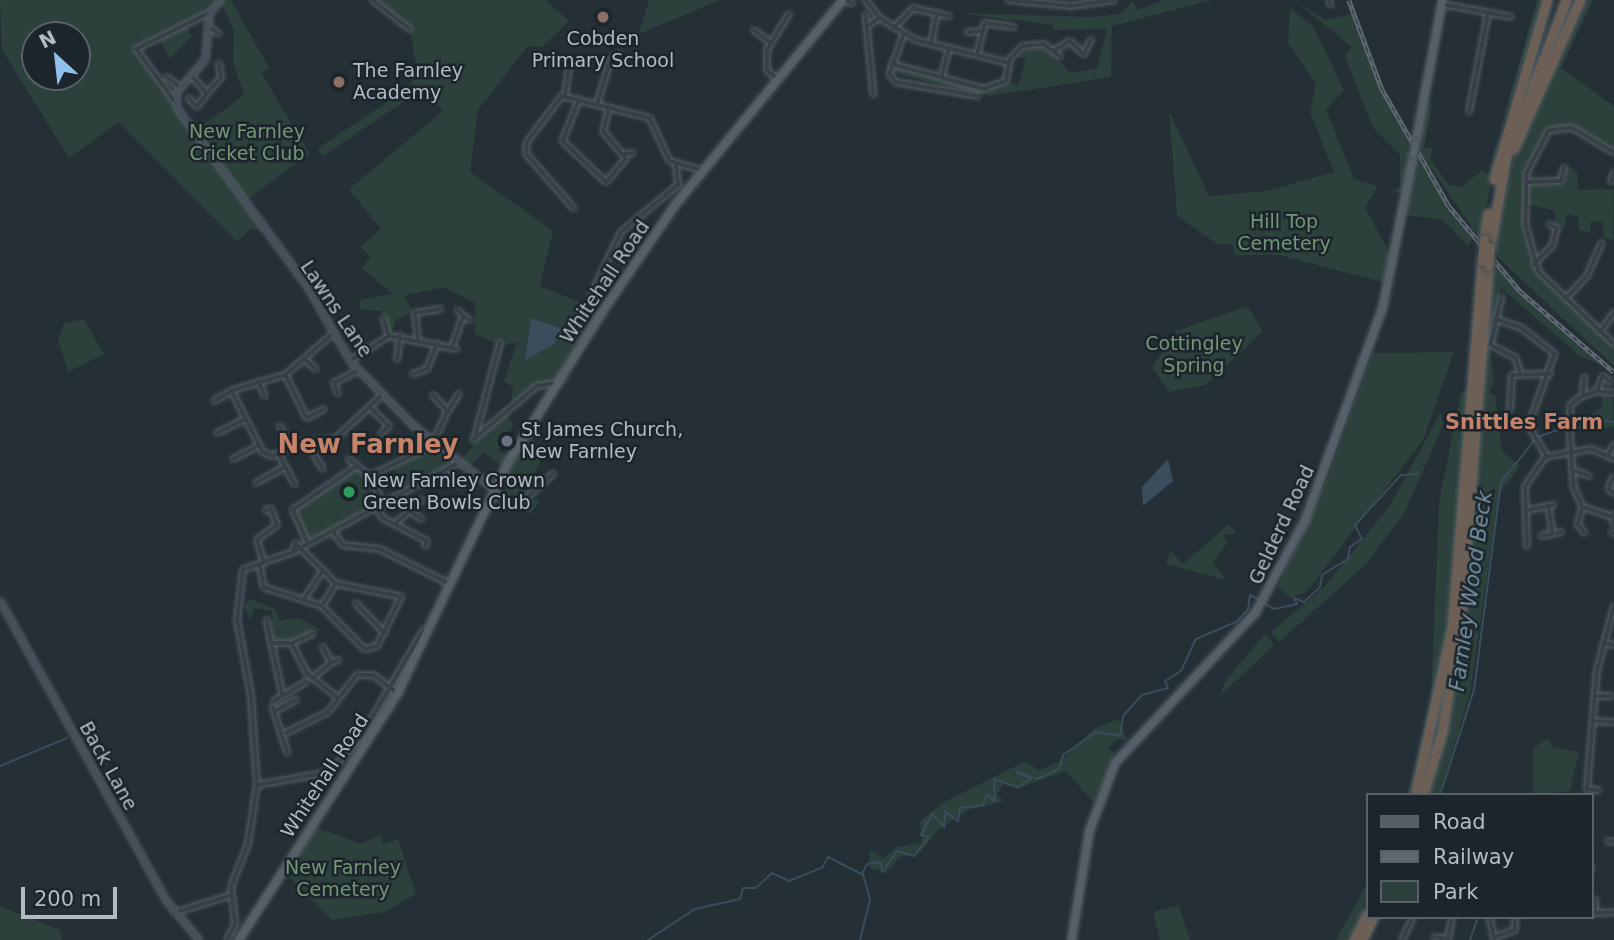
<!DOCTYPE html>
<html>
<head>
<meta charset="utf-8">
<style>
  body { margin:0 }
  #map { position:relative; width:1614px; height:940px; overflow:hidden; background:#242f36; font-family:"DejaVu Sans",sans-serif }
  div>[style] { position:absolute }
  .green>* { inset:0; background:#2c403c }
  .water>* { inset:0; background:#394d5c }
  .stream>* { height:2px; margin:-1px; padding:0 1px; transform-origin:1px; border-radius:1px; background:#394d5c }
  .roads { filter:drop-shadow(0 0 2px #555e65) drop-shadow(0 0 2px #555e65) }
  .street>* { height:3.5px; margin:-1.75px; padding:0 1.75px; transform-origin:1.75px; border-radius:1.75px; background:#374047 }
  .secondary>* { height:5px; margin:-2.5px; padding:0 2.5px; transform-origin:2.5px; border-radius:2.5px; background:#45505a }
  .primary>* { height:7px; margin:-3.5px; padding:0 3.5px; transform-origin:3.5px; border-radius:3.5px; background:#555f67 }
  .highway>* { height:9px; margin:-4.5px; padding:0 4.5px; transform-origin:4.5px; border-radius:4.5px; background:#6c5f55 }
  .rail>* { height:4.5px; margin-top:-2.25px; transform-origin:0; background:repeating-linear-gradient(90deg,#1c252c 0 5px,#5d6871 0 10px); box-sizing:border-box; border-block:2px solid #5d6871 }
  .bridges { filter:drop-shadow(0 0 2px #434c53) drop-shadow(0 0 2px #434c53) }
  .primary-bridge>* { height:7px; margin:-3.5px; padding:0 3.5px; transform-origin:3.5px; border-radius:3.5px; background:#555f67 }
  .highway-bridge>* { height:9px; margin:-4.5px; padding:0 4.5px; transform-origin:4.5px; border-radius:4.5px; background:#6c5f55 }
  .dots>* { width:19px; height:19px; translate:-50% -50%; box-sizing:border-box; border:4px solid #1c252c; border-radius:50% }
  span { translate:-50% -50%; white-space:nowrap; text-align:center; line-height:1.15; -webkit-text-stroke:5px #1c252c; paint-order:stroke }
  .poi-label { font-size:19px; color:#b2bbc3 }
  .left { translate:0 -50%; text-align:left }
  .park-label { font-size:19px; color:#739675 }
  .street-label { font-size:19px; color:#b2bbc3 }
  .neighbourhood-label { font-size:21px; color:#c78369; font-weight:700 }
  .water-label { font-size:21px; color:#7591a3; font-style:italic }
  .district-label { font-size:26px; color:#c78369; font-weight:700 }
  .legend { position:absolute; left:1366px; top:793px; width:228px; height:126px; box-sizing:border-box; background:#1c252c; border:2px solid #586168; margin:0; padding:9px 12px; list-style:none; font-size:21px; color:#b2bbc3 }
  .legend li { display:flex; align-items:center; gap:14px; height:35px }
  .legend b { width:35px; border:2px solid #586168 }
  .north { position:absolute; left:21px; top:21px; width:70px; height:70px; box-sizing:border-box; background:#1c252c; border:2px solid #586168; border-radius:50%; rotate:333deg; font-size:19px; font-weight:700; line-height:28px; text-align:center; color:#b2bbc3 }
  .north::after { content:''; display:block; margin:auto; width:24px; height:32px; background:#8fc1eb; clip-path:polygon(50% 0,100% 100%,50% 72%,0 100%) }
  .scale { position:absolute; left:21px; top:887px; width:96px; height:32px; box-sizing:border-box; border:4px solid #b2bbc3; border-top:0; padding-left:9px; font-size:21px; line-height:24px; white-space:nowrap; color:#b2bbc3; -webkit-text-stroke:5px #1c252c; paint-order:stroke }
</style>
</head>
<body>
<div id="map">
  <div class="green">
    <i style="clip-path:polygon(evenodd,0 0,231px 0,269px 68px,261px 73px,310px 154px,245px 201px,265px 233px,251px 228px,237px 242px,119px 122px,69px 158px,2px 50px,0 0,220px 1px,234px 30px,233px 62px,244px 95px,195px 131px,136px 49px,158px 36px,170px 59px,192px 36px,184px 21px,209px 13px,220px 1px,0 0,35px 35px,77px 35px,77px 77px,35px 77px,35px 35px)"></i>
    <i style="clip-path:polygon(373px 0,546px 0,569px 21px,542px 47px,528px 46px,478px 110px,470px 172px,553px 231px,540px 286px,599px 310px,554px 382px,511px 403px,513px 387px,504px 381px,517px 342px,501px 346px,475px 334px,475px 303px,444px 287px,403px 296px,413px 311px,396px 320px,389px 336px,382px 311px,359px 309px,360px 300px,393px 294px,361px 268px,371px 257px,360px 247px,381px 229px,349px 189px,444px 110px,417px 93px,323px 156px,317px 149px,408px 88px,417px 73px,410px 29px)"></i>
    <i style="clip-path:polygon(649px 0,720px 0,639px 34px)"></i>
    <i style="clip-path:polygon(1133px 0,1137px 10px,1164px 0,1212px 0,1112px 26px,1111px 77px,990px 96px,897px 74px,898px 68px,984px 88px,1006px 81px,1018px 86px,1026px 59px,1015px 56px,1036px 45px,1050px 49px,1070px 73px,1097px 69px,1107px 29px,1053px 30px,1053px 25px,959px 13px,1094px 17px,1120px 14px)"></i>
    <i style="clip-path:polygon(1537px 0,1544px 0,1501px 130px,1480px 239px,1417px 148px,1425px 103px,1432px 105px,1424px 147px,1432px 148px,1430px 159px,1449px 185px,1462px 187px,1483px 169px,1488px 175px)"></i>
    <i style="clip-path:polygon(1582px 0,1593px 0,1561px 68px,1614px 106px,1614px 153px,1569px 127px,1548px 129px,1525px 169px,1523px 231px,1539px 275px,1614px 347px,1614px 366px,1494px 254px,1514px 156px)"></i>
    <i style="clip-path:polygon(1295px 1px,1326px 20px,1351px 14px,1411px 147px,1403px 192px,1391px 193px,1400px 186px,1400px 155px,1373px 128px,1345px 56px,1352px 47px)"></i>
    <i style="clip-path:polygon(1290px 8px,1313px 26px,1344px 90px,1326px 110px,1354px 179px,1378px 186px,1365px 208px,1391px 255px,1386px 283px,1279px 255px,1236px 255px,1232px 244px,1217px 244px,1177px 216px,1169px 111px,1209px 196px,1267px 191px,1334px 172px,1310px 112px,1316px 84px,1288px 43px)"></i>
    <i style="clip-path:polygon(1417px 158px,1472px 239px,1468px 246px,1443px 220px,1405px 215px)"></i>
    <i style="clip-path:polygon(1567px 165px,1577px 172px,1579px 190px,1614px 189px,1613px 241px,1604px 237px,1602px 222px,1591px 221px,1590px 233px,1579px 230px,1578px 217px,1567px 214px,1564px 230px,1555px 225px,1555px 211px,1528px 204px,1528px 185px,1565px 183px)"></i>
    <i style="clip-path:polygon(1493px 264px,1603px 366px,1580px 356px,1501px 288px,1489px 332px,1494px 383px,1489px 392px,1495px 395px,1502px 451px,1520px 466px,1499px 494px,1470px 693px,1439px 795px,1428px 795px,1463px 639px)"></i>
    <i style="clip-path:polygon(1247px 306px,1263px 331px,1206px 385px,1169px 392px,1152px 368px,1176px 331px)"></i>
    <i style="clip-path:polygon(84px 319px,104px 354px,68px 372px,58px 340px,64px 323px)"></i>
    <i style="clip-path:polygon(1454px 352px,1423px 440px,1307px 591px,1290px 598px,1278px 586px,1328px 477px,1373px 353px)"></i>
    <i style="clip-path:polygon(575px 377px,560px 387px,531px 434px,542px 455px,534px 477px,547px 479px,529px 498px,540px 501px,531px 514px,504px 499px,508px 483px,502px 480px,558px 384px)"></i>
    <i style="clip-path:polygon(1468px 388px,1448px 630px,1412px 795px,1408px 795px,1431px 699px,1439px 502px,1461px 393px)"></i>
    <i style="clip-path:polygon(1602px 395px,1613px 400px,1614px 427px,1573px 431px,1602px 406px)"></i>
    <i style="clip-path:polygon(504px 409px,513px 426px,498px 450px,510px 458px,504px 469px,484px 452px,467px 470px,458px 463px,447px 474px,404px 490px,393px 467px,436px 444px,458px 463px)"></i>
    <i style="clip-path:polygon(1441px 412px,1443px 425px,1404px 514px,1364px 566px,1279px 642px,1271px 632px,1325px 586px,1389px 507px)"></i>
    <i style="clip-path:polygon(357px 466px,370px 476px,368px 487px,376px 489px,366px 494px,372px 508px,308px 544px,293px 510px)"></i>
    <i style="clip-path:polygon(1229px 524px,1237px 533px,1223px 535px,1227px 543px,1213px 563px,1226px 580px,1166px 564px,1170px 550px,1183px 564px)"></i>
    <i style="clip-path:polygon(249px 599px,274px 608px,280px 620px,299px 618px,321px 630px,293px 641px,273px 639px,272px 611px,254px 608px,250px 620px,244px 606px)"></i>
    <i style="clip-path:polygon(1265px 634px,1274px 645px,1220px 696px,1225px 681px)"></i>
    <i style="clip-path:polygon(1119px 719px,1128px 741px,1118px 738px,1108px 748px,1115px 753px,1094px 803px,1066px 771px,1017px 789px,1004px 784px,997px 794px,1004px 801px,968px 810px,937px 831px,920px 853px,900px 857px,886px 873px,870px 868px,869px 849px,883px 858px,897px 847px,922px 842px,920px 821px,944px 802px,1026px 761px,1038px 770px,1059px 762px,1095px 728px)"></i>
    <i style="clip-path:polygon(1548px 738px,1553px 748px,1579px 752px,1570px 791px,1533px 795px,1533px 748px)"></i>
    <i style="clip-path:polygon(315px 827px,361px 844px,380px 835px,383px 844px,398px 839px,416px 894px,385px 912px,332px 920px,285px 873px)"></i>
    <i style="clip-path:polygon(1367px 884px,1367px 906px,1350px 940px,1336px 940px)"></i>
    <i style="clip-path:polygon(1179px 905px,1190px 940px,1160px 940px,1153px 912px)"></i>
    <i style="clip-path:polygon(0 906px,60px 930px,62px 940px,0 940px)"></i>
  </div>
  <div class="water">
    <i style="clip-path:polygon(531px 318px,563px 329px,554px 344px,525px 360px)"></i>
    <i style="clip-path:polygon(1168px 459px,1173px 481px,1143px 506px,1142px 487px)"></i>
  </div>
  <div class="stream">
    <i style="left:1538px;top:437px;width:56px;rotate:-19.7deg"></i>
    <i style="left:1591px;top:418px;width:23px;rotate:10deg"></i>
    <i style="left:1265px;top:604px;width:10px;rotate:29deg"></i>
    <i style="left:1274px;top:609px;width:24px;rotate:-12deg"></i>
    <i style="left:1297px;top:604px;width:7px;rotate:-117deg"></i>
    <i style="left:1294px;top:598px;width:11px;rotate:22deg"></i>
    <i style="left:1304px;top:602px;width:22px;rotate:-43deg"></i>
    <i style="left:1320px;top:587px;width:12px;rotate:-81deg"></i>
    <i style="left:1322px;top:575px;width:31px;rotate:-32deg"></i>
    <i style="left:1348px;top:559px;width:12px;rotate:-81deg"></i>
    <i style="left:1350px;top:547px;width:14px;rotate:-34deg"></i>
    <i style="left:1362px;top:539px;width:16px;rotate:-117deg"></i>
    <i style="left:1355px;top:525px;width:68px;rotate:-47.4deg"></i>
    <i style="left:1401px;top:475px;width:17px;rotate:-3deg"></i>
    <i style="left:0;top:766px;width:73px;rotate:-22.7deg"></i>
    <i style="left:1440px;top:795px;width:110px;rotate:-72.1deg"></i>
    <i style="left:1474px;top:690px;width:210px;rotate:-82.6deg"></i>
    <i style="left:1501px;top:482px;width:53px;rotate:-51.2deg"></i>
    <i style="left:648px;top:940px;width:56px;rotate:-33.4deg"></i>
    <i style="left:695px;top:909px;width:46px;rotate:-12.5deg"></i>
    <i style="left:740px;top:899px;width:11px;rotate:-75deg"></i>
    <i style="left:743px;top:888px;width:13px"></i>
    <i style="left:756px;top:888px;width:22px;rotate:-43deg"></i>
    <i style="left:772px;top:873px;width:19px;rotate:25deg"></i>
    <i style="left:789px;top:881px;width:35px;rotate:-22deg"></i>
    <i style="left:822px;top:868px;width:13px;rotate:-61deg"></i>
    <i style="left:828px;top:857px;width:38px;rotate:27deg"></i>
    <i style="left:862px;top:874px;width:11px;rotate:-63deg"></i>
    <i style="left:867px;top:864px;width:14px;rotate:-8deg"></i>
    <i style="left:881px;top:862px;width:10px;rotate:84deg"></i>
    <i style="left:882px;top:872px;width:26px;rotate:-54deg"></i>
    <i style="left:897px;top:851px;width:18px;rotate:16deg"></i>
    <i style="left:914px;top:856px;width:24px;rotate:-52deg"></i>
    <i style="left:929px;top:837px;width:8px;rotate:-166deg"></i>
    <i style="left:921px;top:835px;width:24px;rotate:-62deg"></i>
    <i style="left:932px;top:814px;width:18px;rotate:47deg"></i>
    <i style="left:944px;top:827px;width:16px;rotate:-86deg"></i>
    <i style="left:945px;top:811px;width:16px;rotate:38deg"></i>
    <i style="left:958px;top:821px;width:13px;rotate:-81deg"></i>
    <i style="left:960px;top:808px;width:23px;rotate:-7deg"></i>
    <i style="left:983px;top:805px;width:12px;rotate:-70deg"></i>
    <i style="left:987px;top:794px;width:11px;rotate:41deg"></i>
    <i style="left:995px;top:801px;width:22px;rotate:-93deg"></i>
    <i style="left:994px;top:779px;width:24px;rotate:19deg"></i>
    <i style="left:1017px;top:787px;width:16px;rotate:-30deg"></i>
    <i style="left:1031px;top:779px;width:16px;rotate:-153deg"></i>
    <i style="left:1017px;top:772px;width:21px;rotate:19deg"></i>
    <i style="left:1037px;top:779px;width:24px;rotate:-24deg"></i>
    <i style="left:1059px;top:769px;width:15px;rotate:-74deg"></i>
    <i style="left:1063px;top:755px;width:40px;rotate:-34.9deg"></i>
    <i style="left:1096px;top:732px;width:24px;rotate:9deg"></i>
    <i style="left:1120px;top:736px;width:20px;rotate:-81deg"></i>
    <i style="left:1123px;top:716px;width:28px;rotate:-48deg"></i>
    <i style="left:1142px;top:695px;width:27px;rotate:-15deg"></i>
    <i style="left:1168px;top:688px;width:8px;rotate:-113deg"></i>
    <i style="left:1165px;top:681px;width:19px;rotate:-32deg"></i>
    <i style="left:1181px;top:671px;width:35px;rotate:-65deg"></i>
    <i style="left:1196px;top:639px;width:43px;rotate:-23deg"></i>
    <i style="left:1236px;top:622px;width:18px;rotate:-47deg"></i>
    <i style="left:1248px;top:609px;width:14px;rotate:-82deg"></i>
    <i style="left:1250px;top:595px;width:11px;rotate:27deg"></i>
    <i style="left:860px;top:940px;width:42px;rotate:-76.3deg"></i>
    <i style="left:870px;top:899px;width:26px;rotate:-106deg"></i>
    <i style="left:1470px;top:940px;width:24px;rotate:-71deg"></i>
  </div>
  <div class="roads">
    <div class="street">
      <i style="left:373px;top:0;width:47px;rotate:38.1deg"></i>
      <i style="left:844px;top:0;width:9px;rotate:21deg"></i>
      <i style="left:866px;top:0;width:23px;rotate:52deg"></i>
      <i style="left:880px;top:18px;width:42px;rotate:31.4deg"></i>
      <i style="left:916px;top:40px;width:96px;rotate:13.9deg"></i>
      <i style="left:1008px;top:0;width:63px;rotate:5.4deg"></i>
      <i style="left:1071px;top:6px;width:44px;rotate:-7.8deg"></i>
      <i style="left:1329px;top:0;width:5px;rotate:68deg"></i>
      <i style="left:1442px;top:4px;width:70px;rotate:10.7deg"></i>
      <i style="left:866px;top:15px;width:80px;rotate:84.3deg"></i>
      <i style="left:868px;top:26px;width:14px;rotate:-34deg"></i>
      <i style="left:209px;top:27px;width:12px;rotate:35deg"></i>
      <i style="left:894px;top:28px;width:28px;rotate:-46deg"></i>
      <i style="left:913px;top:8px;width:37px;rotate:13deg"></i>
      <i style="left:754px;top:30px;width:20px;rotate:37deg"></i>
      <i style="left:967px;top:32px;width:15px;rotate:-4deg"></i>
      <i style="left:904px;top:35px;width:41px;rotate:109.7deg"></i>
      <i style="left:890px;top:74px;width:10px;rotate:53deg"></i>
      <i style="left:896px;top:82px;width:83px;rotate:9.7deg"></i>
      <i style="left:931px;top:44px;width:31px;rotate:-79deg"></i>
      <i style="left:1055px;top:50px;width:17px;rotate:-31deg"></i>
      <i style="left:1070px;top:41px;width:19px;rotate:43deg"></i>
      <i style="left:1084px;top:54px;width:16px;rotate:-63deg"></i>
      <i style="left:977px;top:55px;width:33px;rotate:-76deg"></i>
      <i style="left:985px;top:23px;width:29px;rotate:8deg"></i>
      <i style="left:892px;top:64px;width:95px;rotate:15.2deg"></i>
      <i style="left:984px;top:89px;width:23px;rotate:-20deg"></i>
      <i style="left:1006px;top:81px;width:22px;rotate:-80deg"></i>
      <i style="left:1010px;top:59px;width:18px;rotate:-45deg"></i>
      <i style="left:1023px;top:46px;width:21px;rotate:-5deg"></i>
      <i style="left:1044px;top:44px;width:20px;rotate:37deg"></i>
      <i style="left:942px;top:75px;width:28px;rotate:-75deg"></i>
      <i style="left:192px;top:76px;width:23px;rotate:49deg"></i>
      <i style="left:207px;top:93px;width:21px;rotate:-47deg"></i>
      <i style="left:221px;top:78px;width:14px;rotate:-98deg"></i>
      <i style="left:167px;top:77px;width:16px;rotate:38deg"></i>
      <i style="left:776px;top:78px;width:11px;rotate:-142deg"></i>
      <i style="left:767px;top:71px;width:21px;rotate:-90deg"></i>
      <i style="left:767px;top:50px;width:42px;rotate:-58.6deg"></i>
      <i style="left:565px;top:96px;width:30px;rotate:-82deg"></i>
      <i style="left:189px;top:98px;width:12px;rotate:48deg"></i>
      <i style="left:197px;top:107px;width:17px;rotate:-54deg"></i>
      <i style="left:580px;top:99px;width:45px;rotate:112deg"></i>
      <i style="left:563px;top:141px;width:59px;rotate:43.6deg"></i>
      <i style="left:606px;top:182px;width:30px;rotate:-49deg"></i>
      <i style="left:626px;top:159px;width:35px;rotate:-130deg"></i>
      <i style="left:603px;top:132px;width:25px;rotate:-76deg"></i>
      <i style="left:174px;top:101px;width:64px;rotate:-126.2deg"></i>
      <i style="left:136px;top:49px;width:81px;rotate:-26.3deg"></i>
      <i style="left:597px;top:104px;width:47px;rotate:-72.7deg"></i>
      <i style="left:611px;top:59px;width:9px;rotate:-32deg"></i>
      <i style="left:1469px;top:112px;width:101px;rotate:-79.1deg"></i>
      <i style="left:1614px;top:153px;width:49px;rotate:-149.2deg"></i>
      <i style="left:1572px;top:128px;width:23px;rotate:173deg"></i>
      <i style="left:1549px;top:131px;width:47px;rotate:117.6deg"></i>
      <i style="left:1527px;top:173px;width:52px;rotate:91.1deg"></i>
      <i style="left:1526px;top:225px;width:49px;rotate:74.5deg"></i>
      <i style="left:1539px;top:272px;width:104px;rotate:43.8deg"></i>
      <i style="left:625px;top:154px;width:8px;rotate:-7deg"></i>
      <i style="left:1527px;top:182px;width:34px;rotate:-2deg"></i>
      <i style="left:1561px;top:181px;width:13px;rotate:-77deg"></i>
      <i style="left:1611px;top:182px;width:10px;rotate:-73deg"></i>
      <i style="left:574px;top:209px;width:73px;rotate:-131.1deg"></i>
      <i style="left:526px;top:154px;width:12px;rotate:-85deg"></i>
      <i style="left:527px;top:142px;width:58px;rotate:-52.7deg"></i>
      <i style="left:562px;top:96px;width:91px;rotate:14deg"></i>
      <i style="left:650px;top:118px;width:47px;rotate:65.1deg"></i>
      <i style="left:670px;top:161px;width:33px;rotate:16deg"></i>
      <i style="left:1534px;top:264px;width:25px;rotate:-45deg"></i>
      <i style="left:1552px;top:246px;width:18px;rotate:-74deg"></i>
      <i style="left:1557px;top:229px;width:8px;rotate:-150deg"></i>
      <i style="left:591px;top:295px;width:70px;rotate:-64.5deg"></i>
      <i style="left:621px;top:232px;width:74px;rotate:-39.5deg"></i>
      <i style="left:678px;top:185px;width:18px;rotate:-96deg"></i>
      <i style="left:1502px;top:297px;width:49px;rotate:102.9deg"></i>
      <i style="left:1491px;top:345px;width:28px;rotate:27deg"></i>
      <i style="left:1516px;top:358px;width:14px;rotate:73deg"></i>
      <i style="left:1565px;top:299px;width:32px;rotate:-46deg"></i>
      <i style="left:1587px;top:276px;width:36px;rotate:-66deg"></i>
      <i style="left:463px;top:316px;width:8px;rotate:30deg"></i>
      <i style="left:384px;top:318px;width:19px;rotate:74deg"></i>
      <i style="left:1496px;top:319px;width:28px;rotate:19deg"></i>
      <i style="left:1522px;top:328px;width:42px;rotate:38.2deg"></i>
      <i style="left:1555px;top:354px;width:77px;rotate:109.9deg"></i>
      <i style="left:1529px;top:426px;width:35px;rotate:59deg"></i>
      <i style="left:1600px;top:332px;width:24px;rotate:-54deg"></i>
      <i style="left:353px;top:333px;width:19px;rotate:54deg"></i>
      <i style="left:331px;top:336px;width:60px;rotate:139.1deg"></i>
      <i style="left:286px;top:375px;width:56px;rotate:163.5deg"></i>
      <i style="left:232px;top:391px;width:68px;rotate:63.1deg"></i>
      <i style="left:263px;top:452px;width:11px;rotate:22deg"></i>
      <i style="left:273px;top:456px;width:30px;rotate:-26deg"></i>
      <i style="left:300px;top:443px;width:35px;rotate:-7deg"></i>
      <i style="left:335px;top:439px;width:63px;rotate:-43.1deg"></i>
      <i style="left:418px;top:341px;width:28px;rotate:-96deg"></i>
      <i style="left:415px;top:313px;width:26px;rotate:-9deg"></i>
      <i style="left:452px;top:347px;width:33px;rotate:-70deg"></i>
      <i style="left:463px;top:316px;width:7px;rotate:-135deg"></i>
      <i style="left:305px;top:359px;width:15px;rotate:42deg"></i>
      <i style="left:397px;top:360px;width:24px;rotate:-83deg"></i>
      <i style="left:350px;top:361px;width:46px;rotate:-32.7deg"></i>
      <i style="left:389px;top:336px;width:69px;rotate:10.8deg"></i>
      <i style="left:413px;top:374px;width:15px;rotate:-20deg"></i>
      <i style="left:427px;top:369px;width:27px;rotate:-68deg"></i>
      <i style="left:286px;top:375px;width:48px;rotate:64deg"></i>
      <i style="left:307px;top:418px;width:19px;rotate:-28deg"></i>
      <i style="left:1585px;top:377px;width:19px;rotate:96deg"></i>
      <i style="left:1583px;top:396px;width:15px;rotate:143deg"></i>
      <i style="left:1571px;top:405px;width:23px;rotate:92deg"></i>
      <i style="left:1570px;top:428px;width:59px;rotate:86.1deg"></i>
      <i style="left:1574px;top:487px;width:22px;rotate:66deg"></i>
      <i style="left:1583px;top:507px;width:18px;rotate:106deg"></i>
      <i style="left:1578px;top:524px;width:11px;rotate:52deg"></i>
      <i style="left:259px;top:381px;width:16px;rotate:68deg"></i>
      <i style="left:1597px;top:391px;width:16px;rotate:7deg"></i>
      <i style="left:338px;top:394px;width:12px;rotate:-110deg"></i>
      <i style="left:334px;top:383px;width:28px;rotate:-27deg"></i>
      <i style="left:433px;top:395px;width:22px;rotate:47deg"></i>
      <i style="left:448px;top:411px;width:34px;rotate:114deg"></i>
      <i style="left:1583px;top:396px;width:15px;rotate:-20deg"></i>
      <i style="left:1597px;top:391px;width:16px;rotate:-68deg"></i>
      <i style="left:1603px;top:376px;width:9px;rotate:36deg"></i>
      <i style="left:214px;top:401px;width:21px;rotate:-29deg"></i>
      <i style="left:370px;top:407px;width:27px;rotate:45deg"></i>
      <i style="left:389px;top:426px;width:11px;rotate:131deg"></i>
      <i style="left:1510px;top:410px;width:35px;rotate:-87deg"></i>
      <i style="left:1512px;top:375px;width:38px;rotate:-2deg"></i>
      <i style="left:448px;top:411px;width:20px;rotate:-57deg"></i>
      <i style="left:280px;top:426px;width:23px;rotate:61deg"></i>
      <i style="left:217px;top:433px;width:32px;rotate:-26deg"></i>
      <i style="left:475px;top:437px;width:97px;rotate:-75.1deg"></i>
      <i style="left:473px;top:440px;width:84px;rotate:-40.2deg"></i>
      <i style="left:537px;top:386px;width:20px;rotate:-9deg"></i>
      <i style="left:307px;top:442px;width:31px;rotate:59deg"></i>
      <i style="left:279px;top:454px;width:34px;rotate:62deg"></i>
      <i style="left:1608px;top:455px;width:12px;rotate:-59deg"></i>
      <i style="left:233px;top:459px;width:29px;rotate:-27deg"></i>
      <i style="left:349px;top:459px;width:27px;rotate:39deg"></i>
      <i style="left:370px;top:476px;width:73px;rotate:-25.9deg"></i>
      <i style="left:1576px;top:471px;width:14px;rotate:21deg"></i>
      <i style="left:447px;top:474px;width:11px;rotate:63deg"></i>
      <i style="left:452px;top:484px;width:13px;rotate:4deg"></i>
      <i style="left:370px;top:476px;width:29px;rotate:63deg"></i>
      <i style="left:1614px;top:477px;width:13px;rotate:113deg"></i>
      <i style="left:1609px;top:489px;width:6px;rotate:39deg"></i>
      <i style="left:256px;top:483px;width:33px;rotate:-29deg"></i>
      <i style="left:494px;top:493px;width:27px;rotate:31deg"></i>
      <i style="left:517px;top:507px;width:49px;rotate:-42.5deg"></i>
      <i style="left:376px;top:506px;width:14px;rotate:60deg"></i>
      <i style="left:383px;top:518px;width:50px;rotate:27.6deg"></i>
      <i style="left:427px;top:541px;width:5px;rotate:101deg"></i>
      <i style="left:1549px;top:506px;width:28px;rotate:82deg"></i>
      <i style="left:1583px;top:507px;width:32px;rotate:18deg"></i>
      <i style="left:407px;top:509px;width:18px;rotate:34deg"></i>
      <i style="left:1528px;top:510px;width:26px;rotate:-11deg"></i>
      <i style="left:1614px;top:514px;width:10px;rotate:90deg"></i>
      <i style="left:395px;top:524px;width:36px;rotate:-42deg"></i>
      <i style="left:333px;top:531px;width:17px;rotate:54deg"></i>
      <i style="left:343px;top:545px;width:37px;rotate:6deg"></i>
      <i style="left:380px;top:549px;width:78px;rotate:26.6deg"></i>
      <i style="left:1612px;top:533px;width:2px"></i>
      <i style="left:1541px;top:536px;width:21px;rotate:-11deg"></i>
      <i style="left:308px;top:544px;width:37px;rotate:-114deg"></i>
      <i style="left:293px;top:510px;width:78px;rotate:-34.5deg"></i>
      <i style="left:1527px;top:547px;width:60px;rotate:-91.9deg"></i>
      <i style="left:1525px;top:487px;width:36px;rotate:-56deg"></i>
      <i style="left:1545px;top:457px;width:48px;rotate:-9.7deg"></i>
      <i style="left:1592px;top:449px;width:24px;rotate:24deg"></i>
      <i style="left:264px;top:563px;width:24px;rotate:-107deg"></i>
      <i style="left:257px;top:540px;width:25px;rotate:-37deg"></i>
      <i style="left:277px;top:525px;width:17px;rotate:-111deg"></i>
      <i style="left:271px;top:509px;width:5px;rotate:158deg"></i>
      <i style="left:260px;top:564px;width:23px;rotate:80deg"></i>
      <i style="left:264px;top:587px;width:61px;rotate:18.1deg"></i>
      <i style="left:322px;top:606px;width:61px;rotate:45deg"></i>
      <i style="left:365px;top:649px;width:12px;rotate:-14deg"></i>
      <i style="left:377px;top:646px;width:55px;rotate:-63.9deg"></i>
      <i style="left:401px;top:597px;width:66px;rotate:-168.7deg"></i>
      <i style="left:336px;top:584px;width:57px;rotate:-135deg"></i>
      <i style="left:296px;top:544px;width:9px;rotate:111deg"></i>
      <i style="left:304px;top:599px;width:32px;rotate:-56deg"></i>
      <i style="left:356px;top:603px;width:42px;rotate:46deg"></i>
      <i style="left:322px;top:606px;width:26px;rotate:-58deg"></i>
      <i style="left:267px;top:620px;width:77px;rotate:78deg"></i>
      <i style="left:271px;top:643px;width:21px"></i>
      <i style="left:292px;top:643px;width:35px;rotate:63deg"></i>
      <i style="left:308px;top:674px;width:39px;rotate:38deg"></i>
      <i style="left:292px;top:643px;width:22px;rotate:-24deg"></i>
      <i style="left:1603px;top:643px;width:11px;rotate:10deg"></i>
      <i style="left:331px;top:663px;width:8px;rotate:-23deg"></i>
      <i style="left:313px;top:678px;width:23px;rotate:-40deg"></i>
      <i style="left:331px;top:663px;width:18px;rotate:-117deg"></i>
      <i style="left:1595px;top:696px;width:16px"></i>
      <i style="left:274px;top:701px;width:37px;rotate:-31deg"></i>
      <i style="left:273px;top:707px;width:48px;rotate:71.9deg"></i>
      <i style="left:275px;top:711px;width:24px;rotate:-28deg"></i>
      <i style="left:1594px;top:721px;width:20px;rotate:3deg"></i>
      <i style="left:286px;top:733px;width:47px;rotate:-26.6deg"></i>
      <i style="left:328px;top:712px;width:47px;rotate:-51.9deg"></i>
      <i style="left:357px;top:675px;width:17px"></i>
      <i style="left:374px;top:675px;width:29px;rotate:38deg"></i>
      <i style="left:362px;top:735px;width:121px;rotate:-59.6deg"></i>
      <i style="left:257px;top:785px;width:74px;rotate:-10.1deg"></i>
      <i style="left:330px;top:772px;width:49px;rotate:-49.1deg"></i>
      <i style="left:1599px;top:791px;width:12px;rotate:-171deg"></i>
      <i style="left:1587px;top:789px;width:118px;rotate:-85.2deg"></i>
      <i style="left:1597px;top:671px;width:67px;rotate:-75.3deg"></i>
      <i style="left:1608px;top:841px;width:6px;rotate:9deg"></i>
      <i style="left:1591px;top:868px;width:1px;rotate:45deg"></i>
      <i style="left:174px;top:913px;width:60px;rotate:-17.5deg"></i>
      <i style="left:1591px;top:913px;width:23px;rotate:-2deg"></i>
      <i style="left:1595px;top:913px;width:13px;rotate:-90deg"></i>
      <i style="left:1490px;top:917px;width:24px;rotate:78deg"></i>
      <i style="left:1434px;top:937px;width:14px;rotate:8deg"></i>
      <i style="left:1495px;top:937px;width:21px;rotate:-19deg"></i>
      <i style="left:1515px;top:930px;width:13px;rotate:-90deg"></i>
      <i style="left:227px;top:940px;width:18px;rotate:-63deg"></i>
      <i style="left:235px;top:924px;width:37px;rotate:-96deg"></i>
      <i style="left:231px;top:887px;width:46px;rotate:-68.4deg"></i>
      <i style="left:248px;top:844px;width:60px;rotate:-81.3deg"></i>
      <i style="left:257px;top:785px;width:89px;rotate:-93.9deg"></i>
      <i style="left:251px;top:696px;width:77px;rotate:-100.4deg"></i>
      <i style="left:237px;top:620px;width:50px;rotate:-83.2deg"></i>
      <i style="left:243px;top:570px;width:53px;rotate:-19.8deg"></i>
      <i style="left:293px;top:552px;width:187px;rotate:-28.3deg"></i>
      <i style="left:1402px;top:940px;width:25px;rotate:-64deg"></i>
      <i style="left:1448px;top:940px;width:23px;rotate:-80deg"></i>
    </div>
    <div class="secondary">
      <i style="left:220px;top:0;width:17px;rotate:130deg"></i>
      <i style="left:209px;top:13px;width:46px;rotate:95deg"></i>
      <i style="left:205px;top:59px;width:44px;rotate:131.3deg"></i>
      <i style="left:176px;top:92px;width:15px;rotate:90deg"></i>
      <i style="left:176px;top:107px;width:222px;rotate:53.8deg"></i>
      <i style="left:307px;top:286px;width:86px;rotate:60.2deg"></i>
      <i style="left:350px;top:361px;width:90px;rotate:45.5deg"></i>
      <i style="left:413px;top:425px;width:105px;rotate:38.4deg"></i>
      <i style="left:0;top:601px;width:341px;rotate:61deg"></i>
      <i style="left:165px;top:899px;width:53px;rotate:50.3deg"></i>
    </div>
    <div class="primary">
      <i style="left:1415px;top:143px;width:146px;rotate:-79.3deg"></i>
      <i style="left:238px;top:940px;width:294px;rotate:-57.2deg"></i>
      <i style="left:397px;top:693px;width:257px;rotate:-64.4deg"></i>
      <i style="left:508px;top:461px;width:177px;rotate:-57.9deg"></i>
      <i style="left:602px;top:311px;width:130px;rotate:-55.7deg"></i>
      <i style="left:675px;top:204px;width:264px;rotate:-50.7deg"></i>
      <i style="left:1071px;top:940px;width:111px;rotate:-80.7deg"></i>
      <i style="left:1089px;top:830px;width:73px;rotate:-69.1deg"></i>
      <i style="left:1115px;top:762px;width:205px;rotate:-47deg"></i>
      <i style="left:1255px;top:612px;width:106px;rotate:-61.7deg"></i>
      <i style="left:1305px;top:519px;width:225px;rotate:-70deg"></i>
      <i style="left:1382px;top:308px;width:157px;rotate:-78.6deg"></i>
    </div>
    <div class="highway">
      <i style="left:1514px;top:148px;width:162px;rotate:-66deg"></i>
      <i style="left:1494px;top:179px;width:187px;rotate:-73.5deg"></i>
      <i style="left:1484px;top:239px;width:26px;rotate:-81deg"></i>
      <i style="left:1490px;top:247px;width:91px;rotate:-79.9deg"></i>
      <i style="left:1506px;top:157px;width:168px;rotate:-69.1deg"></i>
      <i style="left:1415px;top:795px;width:172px;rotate:-77.6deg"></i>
      <i style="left:1452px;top:627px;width:367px;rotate:-85.3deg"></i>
      <i style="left:1423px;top:795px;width:66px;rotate:-73.2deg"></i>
      <i style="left:1442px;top:732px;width:121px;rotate:-81deg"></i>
      <i style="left:1461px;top:612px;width:347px;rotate:-85.5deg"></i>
      <i style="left:1354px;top:940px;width:29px;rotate:-63deg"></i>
      <i style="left:1362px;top:940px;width:25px;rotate:-64deg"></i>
    </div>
  </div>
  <div class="rail">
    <i style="left:1349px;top:0;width:95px;rotate:69.7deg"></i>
    <i style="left:1382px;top:89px;width:135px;rotate:60.2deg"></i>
    <i style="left:1449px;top:206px;width:111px;rotate:50.1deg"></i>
    <i style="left:1520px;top:291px;width:124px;rotate:40.8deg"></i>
  </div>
  <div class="bridges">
    <div class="primary-bridge">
      <i style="left:1413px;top:154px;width:11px;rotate:-80deg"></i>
    </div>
    <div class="highway-bridge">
      <i style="left:1482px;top:261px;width:22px;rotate:-85deg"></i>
      <i style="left:1488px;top:266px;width:19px;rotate:-84deg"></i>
    </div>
  </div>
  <div class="dots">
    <i style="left:603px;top:17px;background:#8d6e63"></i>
    <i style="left:339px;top:82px;background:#8d6e63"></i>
    <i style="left:507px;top:441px;background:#6b7280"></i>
    <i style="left:349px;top:492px;background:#2e9e5b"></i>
  </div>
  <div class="poi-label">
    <span style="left:603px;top:50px">Cobden<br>Primary School</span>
    <span class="left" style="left:353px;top:82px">The Farnley<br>Academy</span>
    <span class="left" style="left:521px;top:441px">St James Church,<br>New Farnley</span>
    <span class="left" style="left:363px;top:492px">New Farnley Crown<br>Green Bowls Club</span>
  </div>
  <div class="park-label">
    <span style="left:247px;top:143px">New Farnley<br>Cricket Club</span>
    <span style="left:1284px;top:233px">Hill Top<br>Cemetery</span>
    <span style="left:1194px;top:355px">Cottingley<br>Spring</span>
    <span style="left:343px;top:879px">New Farnley<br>Cemetery</span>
  </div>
  <div class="street-label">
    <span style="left:605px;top:282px;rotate:-56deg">Whitehall Road</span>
    <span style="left:336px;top:309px;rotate:56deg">Lawns Lane</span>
    <span style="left:1282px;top:525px;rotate:-65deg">Gelderd Road</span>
    <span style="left:108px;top:766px;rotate:61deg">Back Lane</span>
    <span style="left:325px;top:776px;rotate:-57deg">Whitehall Road</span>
  </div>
  <div class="neighbourhood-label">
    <span style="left:1524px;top:422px">Snittles Farm</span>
  </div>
  <div class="water-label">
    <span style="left:1471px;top:591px;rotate:-82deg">Farnley Wood Beck</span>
  </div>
  <div class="district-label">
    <span style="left:368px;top:445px">New Farnley</span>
  </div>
  <ul class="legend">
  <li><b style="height:9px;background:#555f67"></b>Road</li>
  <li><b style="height:9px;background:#5d6871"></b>Railway</li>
  <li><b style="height:19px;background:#2c403c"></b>Park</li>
  </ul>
  <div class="north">N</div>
  <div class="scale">200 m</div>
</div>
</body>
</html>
